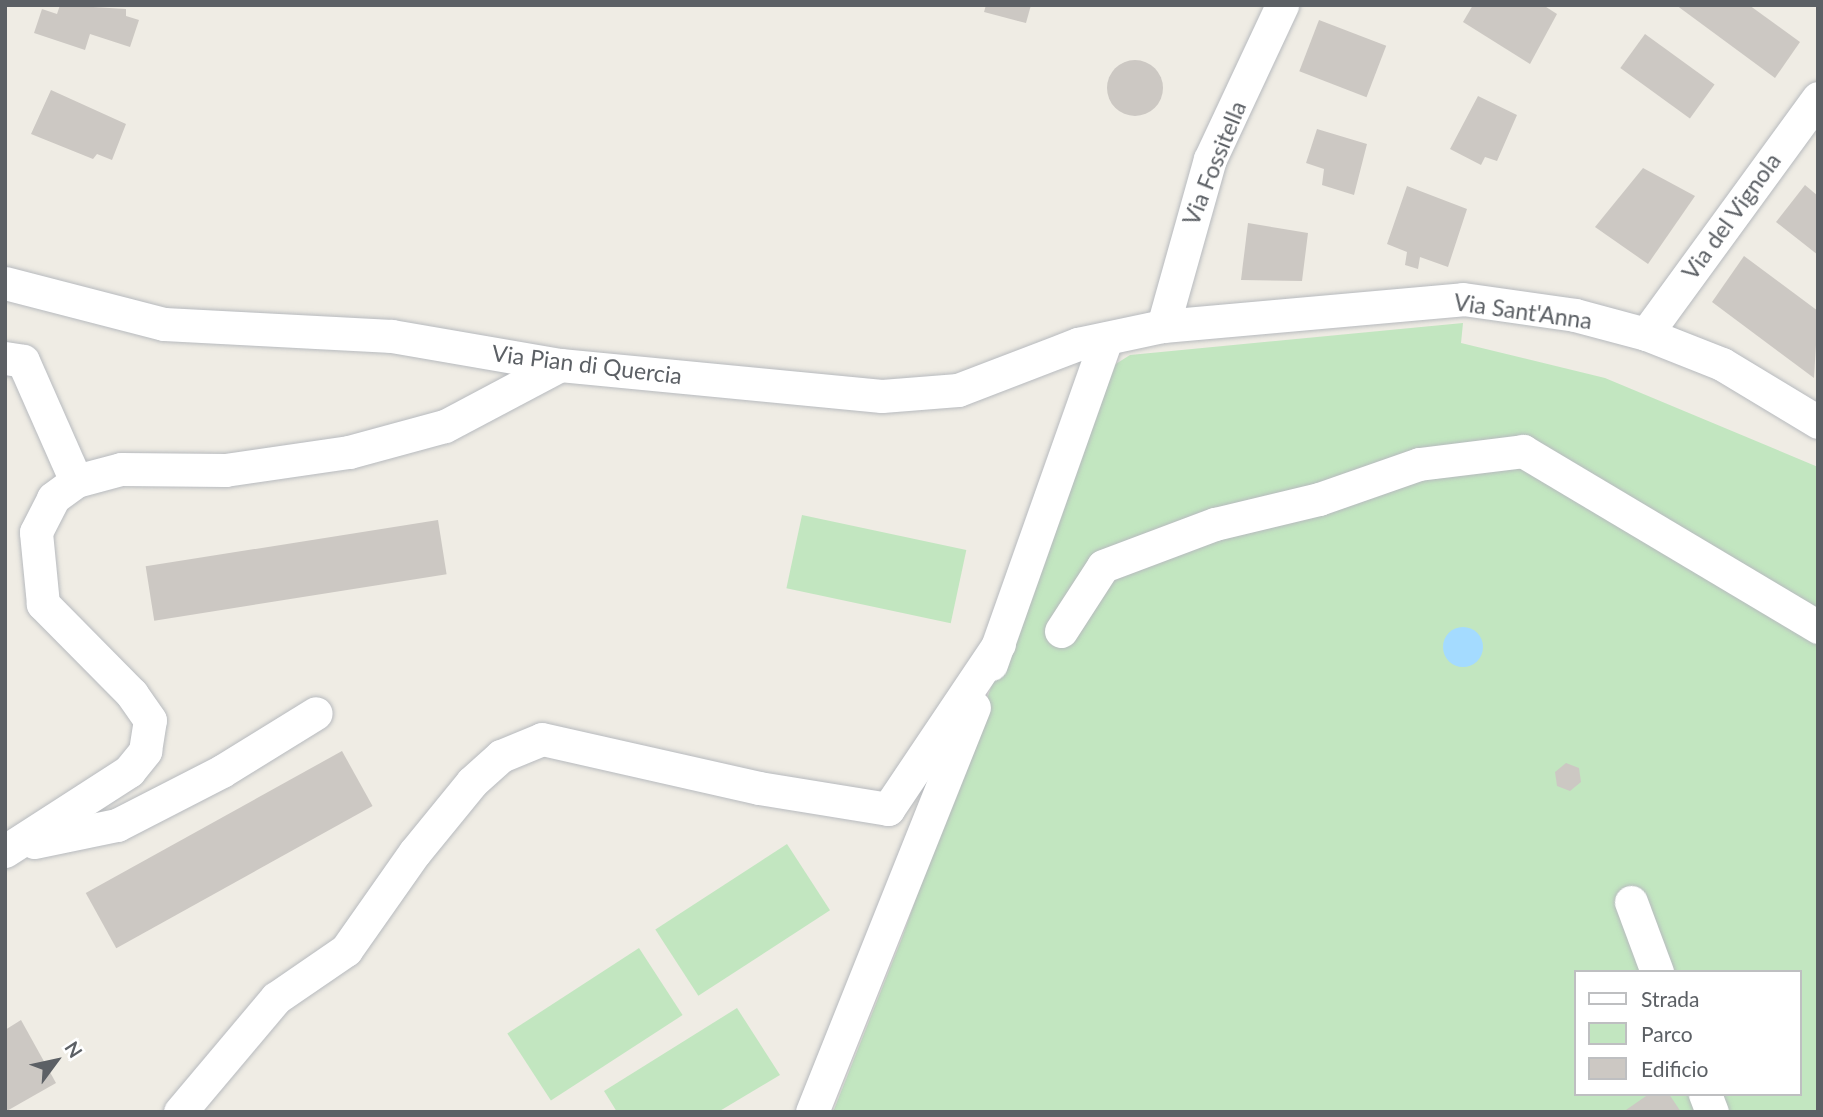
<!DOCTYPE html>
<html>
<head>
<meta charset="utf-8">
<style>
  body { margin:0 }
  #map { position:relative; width:1823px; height:1117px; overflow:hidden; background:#efece4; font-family:Lato,sans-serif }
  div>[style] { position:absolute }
  .green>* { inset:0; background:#c2e6c0; transform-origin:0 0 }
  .water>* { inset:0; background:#a4dbff }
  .round { border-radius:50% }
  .building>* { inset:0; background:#ccc8c3; transform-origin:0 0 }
  .roads { filter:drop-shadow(0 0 2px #b7babe) drop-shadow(0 0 2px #b7babe) }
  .minor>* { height:33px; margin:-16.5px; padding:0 16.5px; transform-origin:16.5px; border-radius:16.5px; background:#fff }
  span { translate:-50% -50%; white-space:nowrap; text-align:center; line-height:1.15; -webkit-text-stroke:6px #fff; paint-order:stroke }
  .street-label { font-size:23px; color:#5c6065 }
  .frame { position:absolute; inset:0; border:7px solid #5c6065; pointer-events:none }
  .legend { position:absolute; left:1574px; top:970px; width:228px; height:126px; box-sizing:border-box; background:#fff; border:2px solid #bebfc1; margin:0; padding:9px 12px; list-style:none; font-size:21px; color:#5c6065 }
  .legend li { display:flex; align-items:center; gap:14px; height:35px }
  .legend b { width:35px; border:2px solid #bebfc1 }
  .north { position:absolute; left:21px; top:1026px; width:70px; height:70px; -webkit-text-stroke:5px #fff; paint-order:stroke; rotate:57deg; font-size:19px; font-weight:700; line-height:28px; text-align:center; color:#5c6065 }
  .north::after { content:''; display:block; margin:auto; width:24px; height:32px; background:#5c6065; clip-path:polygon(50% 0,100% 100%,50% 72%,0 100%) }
</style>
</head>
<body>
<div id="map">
  <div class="green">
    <i style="clip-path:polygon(evenodd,1463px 323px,1461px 343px,1605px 378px,1818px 467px,1818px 1112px,833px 1112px,902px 938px,1103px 372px,1130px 355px,1463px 323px,1576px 972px,1800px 972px,1800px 1094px,1576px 1094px,1576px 972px)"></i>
    <i style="left:802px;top:515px;width:168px;height:75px;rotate:12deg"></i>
    <i style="left:787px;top:844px;width:79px;height:157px;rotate:57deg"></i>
    <i style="left:639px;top:948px;width:80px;height:157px;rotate:57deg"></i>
    <i style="clip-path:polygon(737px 1008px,780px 1075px,718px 1112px,617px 1112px,604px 1091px)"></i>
  </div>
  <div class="water">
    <i class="round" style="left:1443px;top:627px;width:40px;height:40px"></i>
  </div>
  <div class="building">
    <i style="clip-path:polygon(60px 5px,126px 9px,126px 16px,139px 20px,130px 47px,90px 34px,85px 50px,34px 33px,42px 9px,57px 14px)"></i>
    <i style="clip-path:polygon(986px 5px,1031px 5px,1026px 23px,984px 12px)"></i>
    <i style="clip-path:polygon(1473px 5px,1543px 5px,1557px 14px,1530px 64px,1463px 22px)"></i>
    <i style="clip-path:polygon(1676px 5px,1749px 5px,1800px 42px,1775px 78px)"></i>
    <i style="left:1319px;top:20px;width:72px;height:55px;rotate:21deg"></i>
    <i style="left:1645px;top:34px;width:86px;height:42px;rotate:36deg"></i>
    <i class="round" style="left:1107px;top:60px;width:56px;height:56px"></i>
    <i style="clip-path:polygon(51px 90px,126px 124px,112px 160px,97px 154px,93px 159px,31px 134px)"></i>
    <i style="clip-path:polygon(1478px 96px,1517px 115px,1497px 161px,1485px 157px,1481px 165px,1450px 149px)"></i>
    <i style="clip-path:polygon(1317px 129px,1367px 144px,1354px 195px,1322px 185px,1324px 169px,1306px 163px)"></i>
    <i style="clip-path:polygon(1643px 168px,1695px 196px,1648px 264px,1595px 227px)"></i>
    <i style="clip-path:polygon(1805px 185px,1818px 196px,1818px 255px,1776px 222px)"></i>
    <i style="clip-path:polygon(1407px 186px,1467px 209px,1448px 267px,1420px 257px,1418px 269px,1405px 265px,1407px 252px,1387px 244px)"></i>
    <i style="clip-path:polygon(1248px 223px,1308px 233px,1302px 281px,1241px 280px)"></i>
    <i style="clip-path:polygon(1744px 256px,1818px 311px,1814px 378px,1712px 302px)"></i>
    <i style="left:438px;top:520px;width:55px;height:296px;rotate:81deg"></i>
    <i style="left:342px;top:751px;width:63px;height:293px;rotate:61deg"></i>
    <i style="clip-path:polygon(1566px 763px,1579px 768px,1581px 782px,1570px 791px,1557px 786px,1555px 772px)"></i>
    <i style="clip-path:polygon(21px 1020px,56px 1083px,5px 1112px,5px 1030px)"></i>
    <i style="clip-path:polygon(1649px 1094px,1669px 1094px,1681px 1112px,1623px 1112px)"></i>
  </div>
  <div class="roads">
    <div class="minor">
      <i style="left:5px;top:283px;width:164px;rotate:14.5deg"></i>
      <i style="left:164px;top:324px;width:228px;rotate:3deg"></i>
      <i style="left:392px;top:336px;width:170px;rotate:9.8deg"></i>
      <i style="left:560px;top:365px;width:323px;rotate:5.5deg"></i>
      <i style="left:882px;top:396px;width:76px;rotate:-4.5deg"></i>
      <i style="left:958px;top:390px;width:129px;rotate:-21deg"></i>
      <i style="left:1078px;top:344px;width:87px;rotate:-12deg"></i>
      <i style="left:1163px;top:326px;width:301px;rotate:-5.1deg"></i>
      <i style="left:1463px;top:299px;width:113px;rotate:8.1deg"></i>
      <i style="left:1575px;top:315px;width:73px;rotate:15deg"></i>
      <i style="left:1646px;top:334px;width:82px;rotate:21.5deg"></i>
      <i style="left:1722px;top:364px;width:112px;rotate:31.1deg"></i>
      <i style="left:1163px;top:326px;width:173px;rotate:-74.3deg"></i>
      <i style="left:1210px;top:159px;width:170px;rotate:-64.9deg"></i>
      <i style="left:1646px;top:334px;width:292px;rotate:-53.9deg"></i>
      <i style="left:5px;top:358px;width:18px;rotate:9deg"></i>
      <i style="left:23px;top:361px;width:131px;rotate:66.2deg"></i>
      <i style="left:1061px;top:631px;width:77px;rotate:-57.1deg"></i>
      <i style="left:1103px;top:566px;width:120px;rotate:-20.6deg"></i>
      <i style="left:1215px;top:524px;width:107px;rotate:-13.5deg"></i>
      <i style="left:1319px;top:499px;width:106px;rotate:-19.3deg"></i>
      <i style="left:1419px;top:464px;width:105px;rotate:-7.1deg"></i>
      <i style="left:1523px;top:451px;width:344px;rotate:30.8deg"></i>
      <i style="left:991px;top:664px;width:345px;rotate:-70.5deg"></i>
      <i style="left:34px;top:842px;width:85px;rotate:-11.6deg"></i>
      <i style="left:117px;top:825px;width:118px;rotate:-27.2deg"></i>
      <i style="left:222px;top:771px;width:110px;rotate:-31.7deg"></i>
      <i style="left:5px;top:851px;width:148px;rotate:-32.8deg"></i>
      <i style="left:129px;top:771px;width:26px;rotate:-51deg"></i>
      <i style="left:145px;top:751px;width:31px;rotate:-81deg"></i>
      <i style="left:150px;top:720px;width:32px;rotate:-125deg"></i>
      <i style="left:132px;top:694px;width:127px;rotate:-134.7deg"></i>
      <i style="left:43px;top:604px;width:72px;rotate:-95.6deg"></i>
      <i style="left:36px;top:532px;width:38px;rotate:-63deg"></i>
      <i style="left:53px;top:498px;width:29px;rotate:-36deg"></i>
      <i style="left:76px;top:481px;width:47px;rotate:-14.9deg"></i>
      <i style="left:121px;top:469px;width:104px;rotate:0.6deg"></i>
      <i style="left:225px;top:470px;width:125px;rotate:-8.3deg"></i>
      <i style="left:349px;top:452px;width:99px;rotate:-15.2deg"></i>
      <i style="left:445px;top:426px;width:130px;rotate:-27.9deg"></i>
      <i style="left:1631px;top:902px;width:75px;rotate:69.6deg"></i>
      <i style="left:1705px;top:1094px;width:19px;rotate:69deg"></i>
      <i style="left:180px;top:1112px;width:149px;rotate:-49.9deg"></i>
      <i style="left:276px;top:998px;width:85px;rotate:-34.4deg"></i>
      <i style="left:346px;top:950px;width:120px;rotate:-54.9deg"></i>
      <i style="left:415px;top:852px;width:90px;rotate:-50.8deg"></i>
      <i style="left:472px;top:782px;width:39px;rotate:-42deg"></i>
      <i style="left:501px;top:756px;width:44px;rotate:-22.5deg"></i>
      <i style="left:542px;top:739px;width:222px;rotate:12.7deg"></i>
      <i style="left:759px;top:788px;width:131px;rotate:9.2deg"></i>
      <i style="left:888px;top:809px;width:199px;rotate:-56.1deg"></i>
      <i style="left:812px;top:1112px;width:436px;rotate:-68.2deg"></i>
    </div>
  </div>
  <div class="street-label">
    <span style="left:1214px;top:163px;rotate:-68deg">Via Fossitella</span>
    <span style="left:1731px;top:216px;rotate:-54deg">Via del Vignola</span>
    <span style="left:1523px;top:311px;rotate:8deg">Via Sant'Anna</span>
    <span style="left:587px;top:364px;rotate:7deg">Via Pian di Quercia</span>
  </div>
  <div class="frame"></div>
  <ul class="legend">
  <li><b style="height:9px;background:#fff"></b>Strada</li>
  <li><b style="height:19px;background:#c2e6c0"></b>Parco</li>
  <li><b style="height:19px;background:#ccc8c3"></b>Edificio</li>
  </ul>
  <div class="north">N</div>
</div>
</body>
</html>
